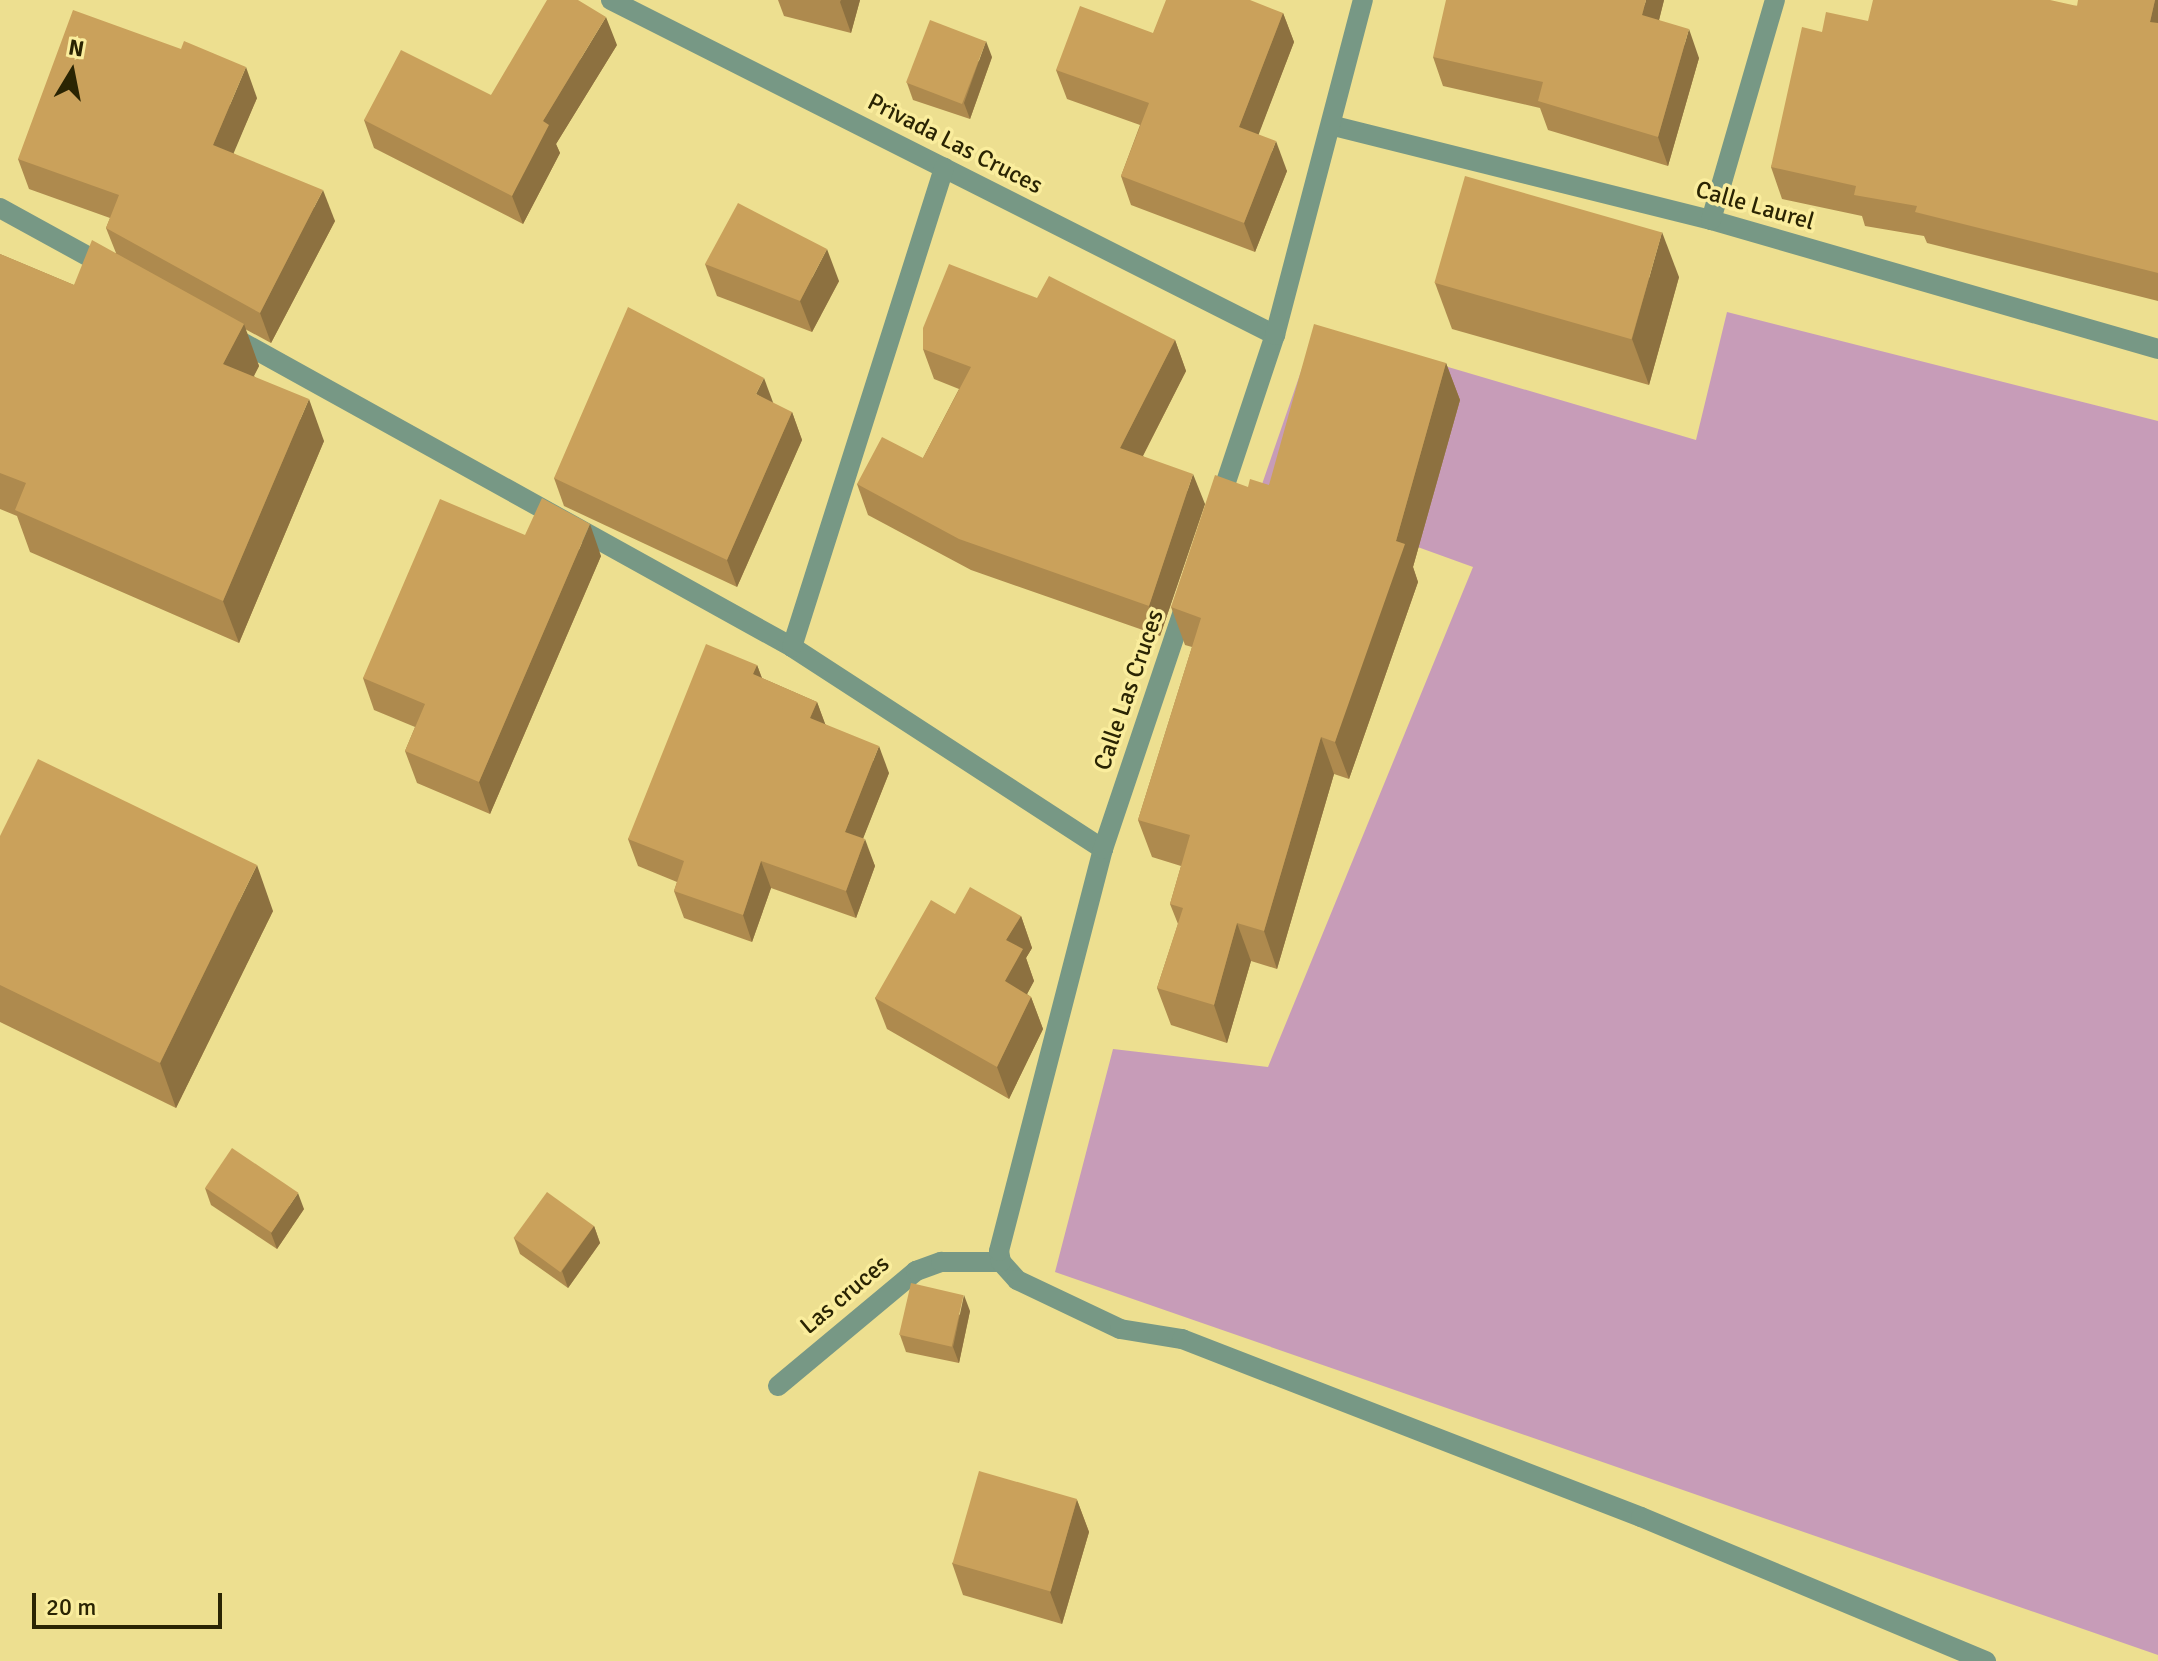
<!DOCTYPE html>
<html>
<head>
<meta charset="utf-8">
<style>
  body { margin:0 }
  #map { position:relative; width:2158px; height:1661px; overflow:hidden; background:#eddf90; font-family:Signika,sans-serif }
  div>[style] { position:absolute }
  .green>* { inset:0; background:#c79cb8 }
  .service>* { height:20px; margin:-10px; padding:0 10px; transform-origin:10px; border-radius:10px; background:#779885 }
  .minor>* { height:20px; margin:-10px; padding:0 10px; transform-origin:10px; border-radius:10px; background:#779885 }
  .wall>* { inset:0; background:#ae8a4e }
  .shaded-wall>* { inset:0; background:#8d7140 }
  .building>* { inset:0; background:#caa15b; transform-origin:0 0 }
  span { translate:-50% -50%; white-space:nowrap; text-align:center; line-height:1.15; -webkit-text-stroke:7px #faed9d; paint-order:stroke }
  .street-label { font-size:24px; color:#2a2403 }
  .north { position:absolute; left:32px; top:32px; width:80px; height:80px; -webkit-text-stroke:6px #faed9d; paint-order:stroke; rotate:10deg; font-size:22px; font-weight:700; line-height:32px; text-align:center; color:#2a2403 }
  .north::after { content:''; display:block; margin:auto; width:28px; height:36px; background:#2a2403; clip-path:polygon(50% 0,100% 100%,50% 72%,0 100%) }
  .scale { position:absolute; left:32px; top:1593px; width:190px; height:36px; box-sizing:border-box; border:4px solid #2a2403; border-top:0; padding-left:10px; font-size:24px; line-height:28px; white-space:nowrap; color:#2a2403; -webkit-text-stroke:6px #faed9d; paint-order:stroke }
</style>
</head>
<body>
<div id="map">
  <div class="green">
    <i style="clip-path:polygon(1727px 312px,2158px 421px,2158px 1655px,1055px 1272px,1113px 1049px,1268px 1067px,1473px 567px,1260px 490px,1316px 328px,1696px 440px)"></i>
  </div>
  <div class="service">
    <i style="left:778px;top:1386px;width:180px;rotate:-39.8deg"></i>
    <i style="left:916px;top:1271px;width:27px;rotate:-20deg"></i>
    <i style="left:941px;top:1262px;width:60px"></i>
    <i style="left:1001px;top:1262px;width:24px;rotate:48deg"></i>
    <i style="left:1017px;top:1280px;width:114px;rotate:25.4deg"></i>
    <i style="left:1120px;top:1329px;width:63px;rotate:9.2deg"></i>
    <i style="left:1182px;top:1339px;width:492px;rotate:21.2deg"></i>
    <i style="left:1641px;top:1517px;width:374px;rotate:22.7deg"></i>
  </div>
  <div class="minor">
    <i style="left:611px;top:0;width:744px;rotate:26.77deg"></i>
    <i style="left:1334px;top:126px;width:389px;rotate:14deg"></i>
    <i style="left:1711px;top:220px;width:465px;rotate:16.1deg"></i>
    <i style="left:0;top:208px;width:124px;rotate:28.8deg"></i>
    <i style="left:1711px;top:220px;width:229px;rotate:-73.8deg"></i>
    <i style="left:231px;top:336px;width:641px;rotate:29deg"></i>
    <i style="left:792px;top:647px;width:371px;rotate:33deg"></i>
    <i style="left:1219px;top:503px;width:177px;rotate:-71.6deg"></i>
    <i style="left:1275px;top:335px;width:346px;rotate:-75.3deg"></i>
    <i style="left:792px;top:647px;width:503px;rotate:-72.39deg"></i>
    <i style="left:1001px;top:1262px;width:11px;rotate:-100deg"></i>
    <i style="left:999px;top:1251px;width:415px;rotate:-75.5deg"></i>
    <i style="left:1103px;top:849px;width:261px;rotate:-71.4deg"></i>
  </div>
  <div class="wall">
    <i style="clip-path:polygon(778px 0,860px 0,851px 33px,784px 16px)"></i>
    <i style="clip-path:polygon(1664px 0,1659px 20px,1699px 58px,1668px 166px,1548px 130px,1540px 108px,1443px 86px,1433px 57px)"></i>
    <i style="clip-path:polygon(2158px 0,2158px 301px,1927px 243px,1924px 236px,1865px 226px,1862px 216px,1782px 199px,1771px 167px,1822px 32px,1868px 21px)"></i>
    <i style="clip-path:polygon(1283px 13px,1294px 42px,1258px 135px,1287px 171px,1255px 252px,1131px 205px,1121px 176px,1140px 125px,1067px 99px,1056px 70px,1153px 33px)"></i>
    <i style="clip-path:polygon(617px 45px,556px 144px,560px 153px,523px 224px,374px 148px,364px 120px,491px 95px)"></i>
    <i style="clip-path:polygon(992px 57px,970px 119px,913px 100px,907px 83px)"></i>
    <i style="clip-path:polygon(257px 98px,233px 153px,335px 221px,271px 343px,245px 329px,259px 366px,254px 376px,324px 441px,239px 643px,30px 552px,17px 516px,0 509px,0 254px,74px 285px,116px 253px,106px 228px,110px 218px,29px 189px,18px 159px)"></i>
    <i style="clip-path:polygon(705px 264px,839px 281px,812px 332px,717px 296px)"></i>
    <i style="clip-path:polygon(1679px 277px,1649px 385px,1452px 329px,1435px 283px)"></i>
    <i style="clip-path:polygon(1037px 298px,1175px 340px,1186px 371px,1143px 456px,1205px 504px,1160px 636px,971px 570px,868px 515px,857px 484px,923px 458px,959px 389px,934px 379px,923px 349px)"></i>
    <i style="clip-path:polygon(1446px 363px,1460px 400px,1413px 567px,1418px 582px,1349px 779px,1334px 774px,1277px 969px,1251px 961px,1227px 1043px,1171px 1025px,1157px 988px,1178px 924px,1170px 904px,1181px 866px,1152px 857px,1138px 820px,1192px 647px,1185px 645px,1171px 607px,1248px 487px,1269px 485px)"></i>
    <i style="clip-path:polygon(792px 412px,802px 440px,737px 587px,564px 506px,554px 478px)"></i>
    <i style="clip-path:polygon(525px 535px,601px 556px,490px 814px,417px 783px,405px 751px,415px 727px,374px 710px,363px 678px)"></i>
    <i style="clip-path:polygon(757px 665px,762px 678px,817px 702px,825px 724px,889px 773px,863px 838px,875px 866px,856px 918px,771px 888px,752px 942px,684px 918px,674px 891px,677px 882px,638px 866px,628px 839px)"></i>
    <i style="clip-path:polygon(0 836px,273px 911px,176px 1108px,0 1022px)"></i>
    <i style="clip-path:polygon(955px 914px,1021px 916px,1032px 948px,1026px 958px,1034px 981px,1027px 994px,1031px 997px,1043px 1029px,1009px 1099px,887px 1029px,875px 998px)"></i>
    <i style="clip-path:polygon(205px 1188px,304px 1209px,277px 1249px,211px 1205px)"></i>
    <i style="clip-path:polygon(594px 1226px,600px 1243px,568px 1288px,520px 1254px,514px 1238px)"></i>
    <i style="clip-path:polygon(970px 1311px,959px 1363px,906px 1352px,900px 1335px)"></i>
    <i style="clip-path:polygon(1077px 1500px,1089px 1532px,1062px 1624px,963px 1595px,952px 1563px)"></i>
  </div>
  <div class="shaded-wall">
    <i style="clip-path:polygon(841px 0,860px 0,851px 33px,840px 2px)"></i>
    <i style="clip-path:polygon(1646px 0,1664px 0,1653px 44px,1642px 15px)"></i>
    <i style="clip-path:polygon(2155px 0,2158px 0,2158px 44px,2150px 22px)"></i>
    <i style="clip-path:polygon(1283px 13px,1294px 42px,1250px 157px,1239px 127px)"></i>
    <i style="clip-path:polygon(606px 17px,617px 45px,556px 144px,560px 153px,523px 224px,512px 196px,543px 121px)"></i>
    <i style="clip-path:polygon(1689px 29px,1699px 58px,1668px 166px,1658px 137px)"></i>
    <i style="clip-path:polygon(986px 41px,992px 57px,970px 119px,964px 103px)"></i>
    <i style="clip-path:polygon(246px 67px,257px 98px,224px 176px,213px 145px)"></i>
    <i style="clip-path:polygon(1276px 141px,1287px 171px,1255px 252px,1244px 223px)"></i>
    <i style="clip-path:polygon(323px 190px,335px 221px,271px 343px,260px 313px)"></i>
    <i style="clip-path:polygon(1662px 232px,1679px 277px,1649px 385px,1632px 339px)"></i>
    <i style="clip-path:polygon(827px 249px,839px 281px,812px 332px,800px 301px)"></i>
    <i style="clip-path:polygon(244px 324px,259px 366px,238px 406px,223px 364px)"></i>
    <i style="clip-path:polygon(1175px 340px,1186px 371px,1131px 479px,1120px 448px)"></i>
    <i style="clip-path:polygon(1446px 363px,1460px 400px,1413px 567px,1418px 582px,1349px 779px,1335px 742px,1396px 541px)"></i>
    <i style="clip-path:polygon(764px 378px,774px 405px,756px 394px)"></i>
    <i style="clip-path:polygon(309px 399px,324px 441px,239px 643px,223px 601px)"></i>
    <i style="clip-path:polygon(792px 412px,802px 440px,737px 587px,727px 560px)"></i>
    <i style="clip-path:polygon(1193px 474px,1205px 504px,1160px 636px,1149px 606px)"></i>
    <i style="clip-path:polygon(590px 524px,601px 556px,490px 814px,479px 782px)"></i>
    <i style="clip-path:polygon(757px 665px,767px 692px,753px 674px)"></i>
    <i style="clip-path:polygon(817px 702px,827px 729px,810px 718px)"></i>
    <i style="clip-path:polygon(1321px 737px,1334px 774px,1277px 969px,1264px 931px)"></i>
    <i style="clip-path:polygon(879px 746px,889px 773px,855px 859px,845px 832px)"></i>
    <i style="clip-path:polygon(865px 839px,875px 866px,856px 918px,846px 891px)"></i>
    <i style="clip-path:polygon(761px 861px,771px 888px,752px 942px,743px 915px)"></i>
    <i style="clip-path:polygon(257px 865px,273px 911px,176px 1108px,160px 1063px)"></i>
    <i style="clip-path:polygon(1021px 916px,1032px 948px,1026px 958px,1034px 981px,1017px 1013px,1005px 981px,1006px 940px)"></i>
    <i style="clip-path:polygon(1237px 923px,1251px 961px,1227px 1043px,1214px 1005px)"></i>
    <i style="clip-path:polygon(1031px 997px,1043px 1029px,1009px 1099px,997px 1067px)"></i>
    <i style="clip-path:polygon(298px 1193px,304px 1209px,277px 1249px,271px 1233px)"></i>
    <i style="clip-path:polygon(594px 1226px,600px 1243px,568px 1288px,562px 1271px)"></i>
    <i style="clip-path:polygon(964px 1295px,970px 1311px,959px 1363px,953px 1347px)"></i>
    <i style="clip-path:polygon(1077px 1500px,1089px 1532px,1062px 1624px,1050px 1592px)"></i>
  </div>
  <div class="building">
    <i style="clip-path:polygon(547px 0,578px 0,606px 17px,543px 121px,549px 125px,512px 196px,364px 120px,401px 50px,491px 95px)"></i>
    <i style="clip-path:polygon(1166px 0,1250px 0,1283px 13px,1239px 127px,1276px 141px,1244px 223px,1121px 176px,1149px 103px,1056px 70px,1080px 6px,1153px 33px)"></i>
    <i style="clip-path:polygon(1446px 0,1646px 0,1642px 15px,1689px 29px,1658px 137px,1538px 101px,1543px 82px,1433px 57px)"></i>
    <i style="clip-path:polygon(1873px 0,2050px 0,2077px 6px,2078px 0,2155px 0,2150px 22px,2158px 23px,2158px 273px,1915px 212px,1917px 206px,1854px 195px,1856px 186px,1771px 167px,1802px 27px,1822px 32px,1826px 12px,1868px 21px)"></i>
    <i style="clip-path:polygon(73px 10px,181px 49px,184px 41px,246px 67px,213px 145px,323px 190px,260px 313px,106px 228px,119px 195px,18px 159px)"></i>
    <i style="left:930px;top:20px;width:60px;height:67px;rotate:21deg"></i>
    <i style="left:1465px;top:176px;width:205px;height:111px;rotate:16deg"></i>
    <i style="clip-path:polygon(738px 203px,827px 249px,800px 301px,705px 264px)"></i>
    <i style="clip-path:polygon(92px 240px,244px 324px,223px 364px,309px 399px,223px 601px,15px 510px,26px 483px,0 473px,0 254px,74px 285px)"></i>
    <i style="clip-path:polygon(949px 264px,1037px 298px,1049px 276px,1175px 340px,1120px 448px,1193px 474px,1149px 606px,959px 539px,857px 484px,882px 437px,923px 458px,971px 367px,923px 349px,923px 328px)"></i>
    <i style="clip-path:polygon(628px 307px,764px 378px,756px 394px,792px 412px,727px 560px,554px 478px)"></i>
    <i style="clip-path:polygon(1314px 324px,1446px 363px,1396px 541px,1405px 544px,1335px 742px,1321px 737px,1264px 931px,1237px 923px,1214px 1005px,1157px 988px,1183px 908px,1170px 904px,1190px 835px,1138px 820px,1201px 618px,1171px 607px,1215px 475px,1248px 487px,1250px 479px,1269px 485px)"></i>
    <i style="clip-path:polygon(542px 498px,590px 524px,479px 782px,405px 751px,425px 704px,363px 678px,440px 499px,525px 535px)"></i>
    <i style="clip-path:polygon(706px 644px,757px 665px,753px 674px,817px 702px,810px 718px,879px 746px,845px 832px,865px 839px,846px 891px,761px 861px,743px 915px,674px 891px,684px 861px,628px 839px)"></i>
    <i style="clip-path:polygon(38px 759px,257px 865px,160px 1063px,0 985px,0 836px)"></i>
    <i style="clip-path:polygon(970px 887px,1021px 916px,1006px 940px,1023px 949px,1005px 981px,1031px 997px,997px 1067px,875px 998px,931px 900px,955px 914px)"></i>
    <i style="left:232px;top:1148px;width:80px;height:48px;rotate:34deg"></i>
    <i style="left:547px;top:1192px;width:58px;height:57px;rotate:36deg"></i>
    <i style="left:911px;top:1283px;width:54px;height:53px;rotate:13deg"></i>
    <i style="left:979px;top:1471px;width:102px;height:96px;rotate:16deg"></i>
  </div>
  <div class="street-label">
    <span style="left:955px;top:144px;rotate:27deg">Privada Las Cruces</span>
    <span style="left:1755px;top:206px;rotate:16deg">Calle Laurel</span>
    <span style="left:1129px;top:690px;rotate:-71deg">Calle Las Cruces</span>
    <span style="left:845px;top:1295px;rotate:-40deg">Las cruces</span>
  </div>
  <div class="north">N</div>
  <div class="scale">20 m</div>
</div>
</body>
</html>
